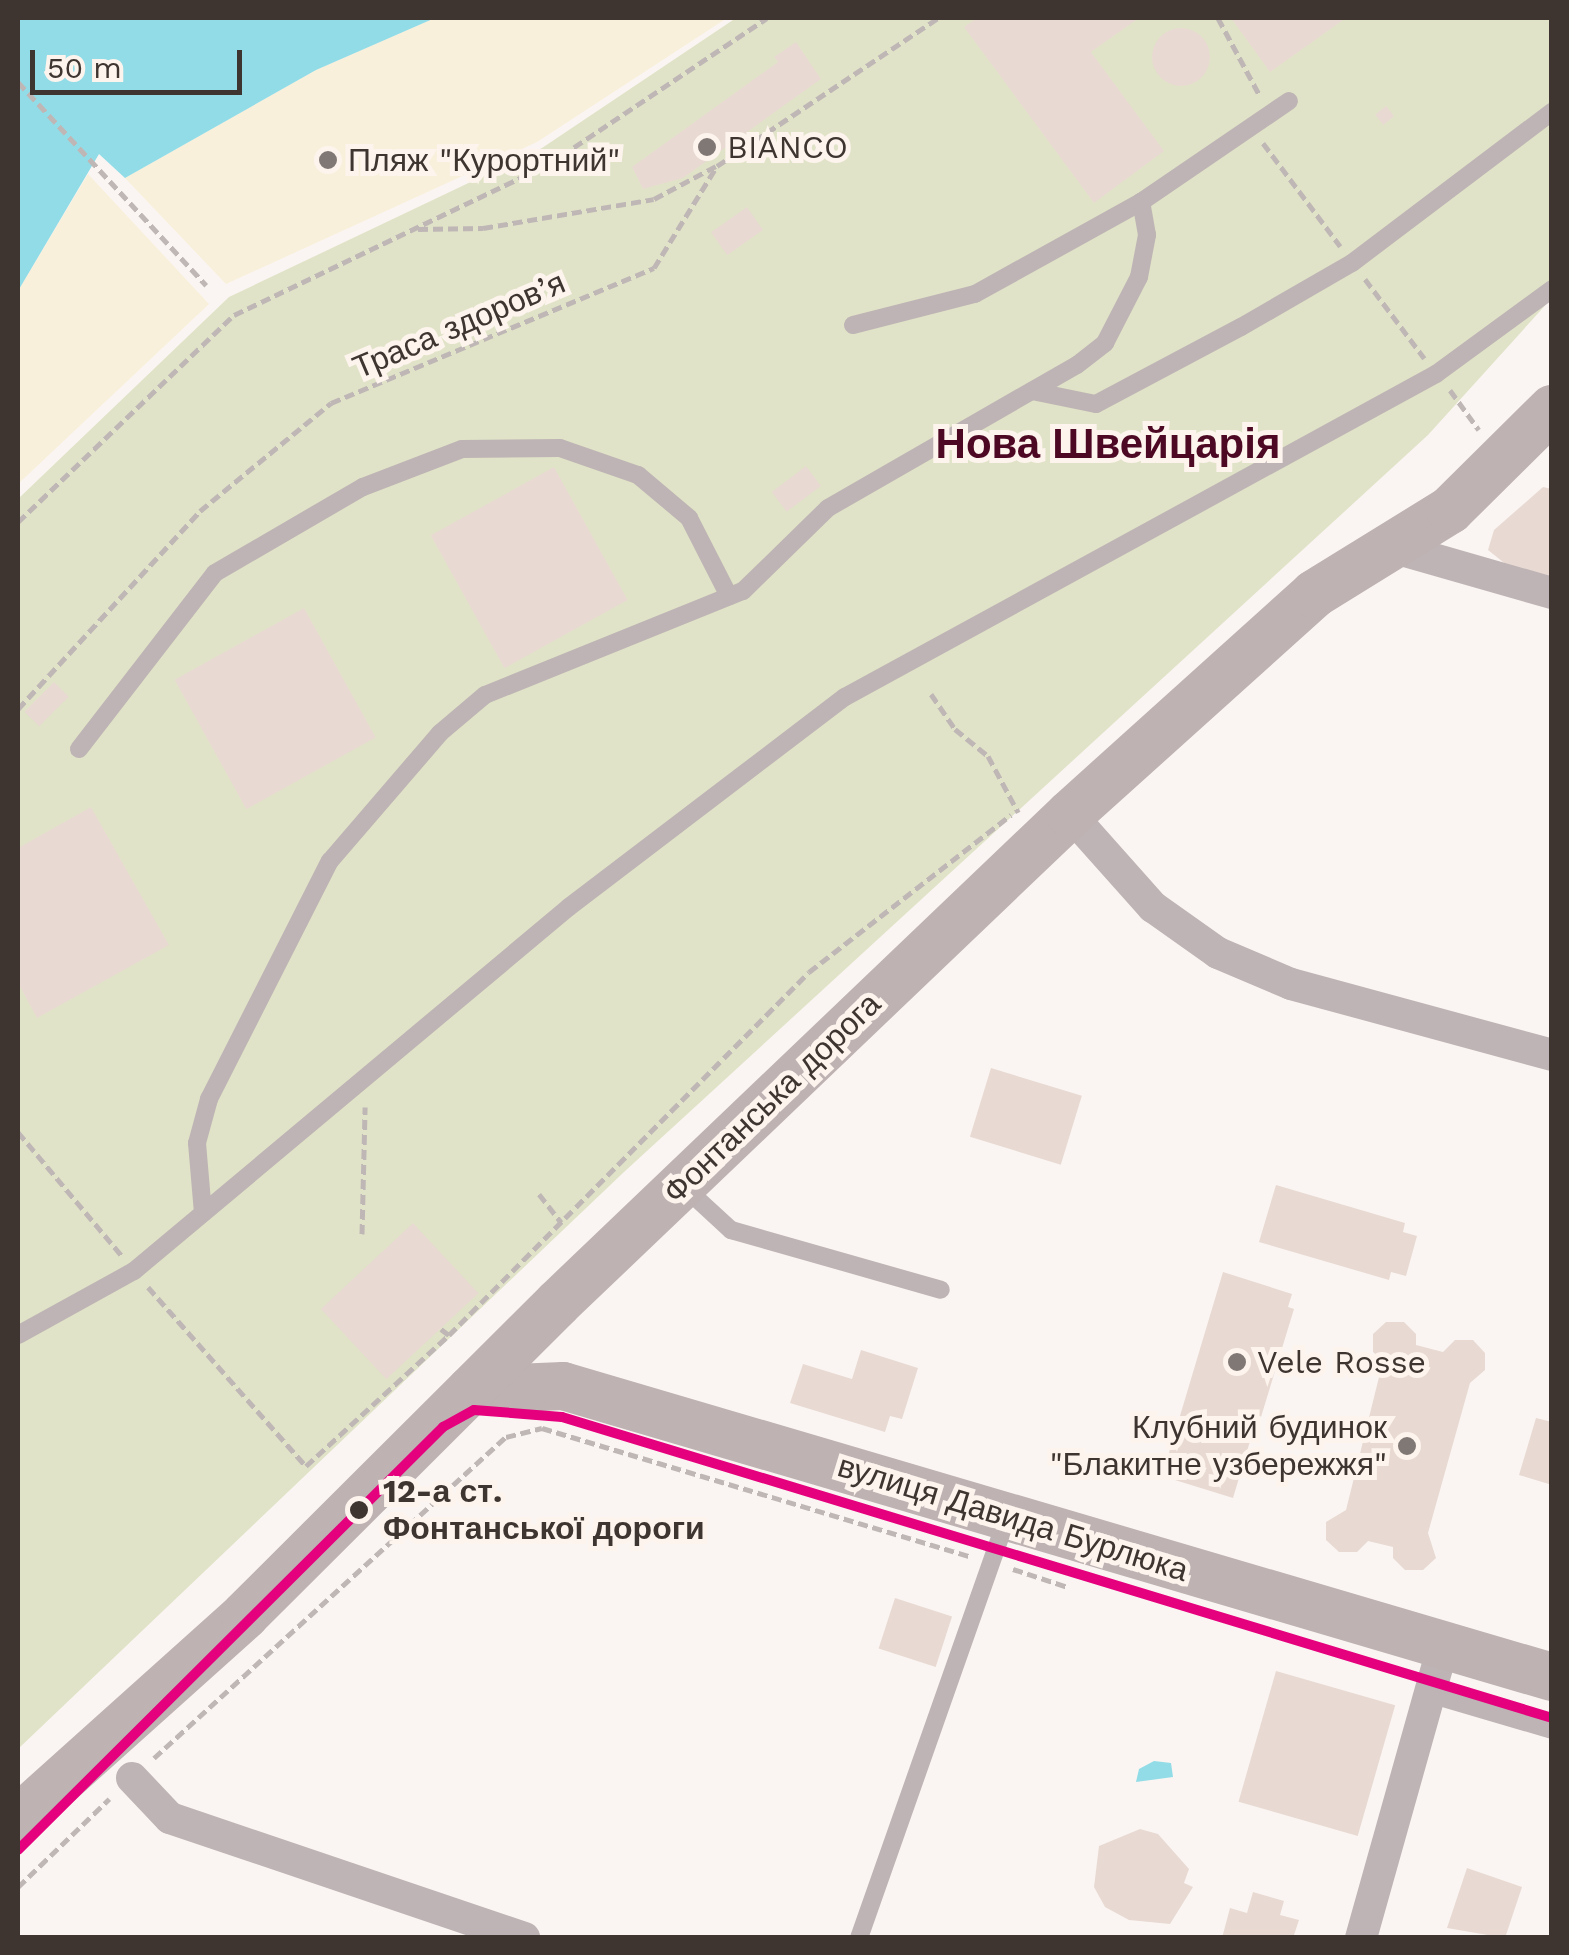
<!DOCTYPE html>
<html>
<head>
<meta charset="utf-8">
<style>
  body { margin:0 }
  #map { position:relative; width:1569px; height:1955px; overflow:hidden; background:#faf5f2; font-family:"Work Sans",sans-serif }
  div>[style] { position:absolute }
  .green>* { inset:0; background:#e0e3c7 }
  .sand>* { inset:0; background:#f8f0da }
  .water>* { inset:0; background:#92dce7 }
  .building>* { inset:0; background:#e8dad2; transform-origin:0 0 }
  .round { border-radius:50% }
  .path>* { height:5px; margin-top:-2.5px; transform-origin:0; background:repeating-linear-gradient(90deg,#bfb7b6 0 10px,transparent 0 15px) }
  .lane>* { height:18px; margin:-9px; padding:0 9px; transform-origin:9px; border-radius:9px; background:#beb4b5 }
  .street>* { height:32px; margin:-16px; padding:0 16px; transform-origin:16px; border-radius:16px; background:#beb4b5 }
  .secondary>* { height:48px; margin:-24px; padding:0 24px; transform-origin:24px; border-radius:24px; background:#beb2b2 }
  .tram-1>* { height:10px; margin:-5px; padding:0 5px; transform-origin:5px; border-radius:5px; background:#e5007d }
  .dots>* { width:28px; height:28px; translate:-50% -50%; box-sizing:border-box; border:5px solid #fdf4ee; border-radius:50% }
  span { translate:-50% -50%; white-space:nowrap; text-align:center; line-height:1.15; -webkit-text-stroke:10px #fdf4ee; paint-order:stroke }
  .poi-label { font-size:32px; color:#3e3530 }
  .left { translate:0 -50%; text-align:left }
  .right { translate:-100% -50%; text-align:right }
  .street-label { font-size:32px; color:#3e3530 }
  .stop-label { font-size:32px; color:#3e3530; font-weight:700 }
  .district-label { font-size:42px; color:#4d0923; font-weight:700 }
  .frame { position:absolute; inset:0; border:20px solid #3e3530; pointer-events:none }
  .scale { position:absolute; left:30px; top:50px; width:212px; height:45px; box-sizing:border-box; border:5px solid #3e3530; border-top:0; padding-left:12px; font-size:30px; line-height:35px; white-space:nowrap; color:#3e3530; -webkit-text-stroke:8px #fdf4ee; paint-order:stroke }
</style>
</head>
<body>
<div id="map">
  <div class="green">
    <i style="clip-path:polygon(736px 18px,1551px 18px,1551px 299px,1428px 435px,624px 1172px,18px 1749px,18px 499px,229px 297px,542px 148px)"></i>
  </div>
  <div class="sand">
    <i style="clip-path:polygon(435px 18px,727px 18px,537px 142px,226px 284px,125px 178px,316px 70px)"></i>
    <i style="clip-path:polygon(88px 174px,209px 304px,18px 484px,18px 291px)"></i>
  </div>
  <div class="water">
    <i style="clip-path:polygon(18px 18px,435px 18px,316px 70px,125px 178px,99px 154px,18px 291px)"></i>
    <i style="clip-path:polygon(1154px 1761px,1171px 1763px,1173px 1777px,1136px 1782px,1139px 1769px)"></i>
  </div>
  <div class="building">
    <i style="clip-path:polygon(977px 18px,1139px 18px,1091px 52px,1164px 151px,1094px 203px,964px 27px)"></i>
    <i style="clip-path:polygon(1231px 18px,1346px 18px,1270px 72px)"></i>
    <i class="round" style="left:1152px;top:28px;width:58px;height:58px"></i>
    <i style="clip-path:polygon(796px 42px,821px 79px,683px 178px,643px 189px,632px 167px,778px 62px,774px 57px)"></i>
    <i style="left:1386px;top:106px;width:13px;height:14px;rotate:51deg"></i>
    <i style="left:747px;top:207px;width:28px;height:44px;rotate:55deg"></i>
    <i style="left:806px;top:466px;width:25px;height:43px;rotate:53deg"></i>
    <i style="left:554px;top:467px;width:152px;height:141px;rotate:61deg"></i>
    <i style="clip-path:polygon(1543px 487px,1552px 489px,1552px 577px,1508px 566px,1488px 550px,1494px 530px)"></i>
    <i style="left:304px;top:608px;width:148px;height:148px;rotate:61deg"></i>
    <i style="left:54px;top:682px;width:21px;height:42px;rotate:45deg"></i>
    <i style="clip-path:polygon(91px 807px,169px 945px,37px 1018px,18px 983px,18px 848px)"></i>
    <i style="left:991px;top:1068px;width:95px;height:72px;rotate:17deg"></i>
    <i style="clip-path:polygon(1276px 1185px,1405px 1223px,1403px 1232px,1417px 1236px,1406px 1276px,1391px 1272px,1389px 1280px,1259px 1242px)"></i>
    <i style="left:413px;top:1223px;width:96px;height:126px;rotate:47deg"></i>
    <i style="clip-path:polygon(1223px 1272px,1292px 1294px,1288px 1307px,1294px 1309px,1261px 1417px,1252px 1414px,1248px 1426px,1254px 1428px,1233px 1498px,1162px 1476px)"></i>
    <i style="clip-path:polygon(1386px 1322px,1404px 1322px,1416px 1334px,1416px 1345px,1443px 1352px,1455px 1340px,1473px 1340px,1485px 1353px,1485px 1370px,1470px 1383px,1428px 1533px,1436px 1558px,1423px 1570px,1405px 1570px,1393px 1558px,1393px 1547px,1368px 1541px,1357px 1552px,1339px 1552px,1326px 1540px,1326px 1522px,1346px 1510px,1383px 1361px,1373px 1352px,1373px 1334px)"></i>
    <i style="clip-path:polygon(861px 1350px,918px 1368px,902px 1419px,890px 1416px,885px 1432px,790px 1403px,803px 1364px,852px 1379px)"></i>
    <i style="clip-path:polygon(1536px 1418px,1552px 1422px,1552px 1485px,1519px 1475px)"></i>
    <i style="left:895px;top:1598px;width:60px;height:53px;rotate:18deg"></i>
    <i style="left:1276px;top:1671px;width:124px;height:136px;rotate:16deg"></i>
    <i style="clip-path:polygon(1140px 1829px,1158px 1834px,1189px 1869px,1184px 1883px,1193px 1887px,1170px 1924px,1129px 1920px,1105px 1907px,1094px 1887px,1099px 1846px)"></i>
    <i style="clip-path:polygon(1467px 1868px,1522px 1887px,1505px 1938px,1447px 1928px)"></i>
    <i style="clip-path:polygon(1253px 1892px,1284px 1901px,1280px 1915px,1299px 1920px,1293px 1938px,1222px 1938px,1230px 1908px,1247px 1913px)"></i>
  </div>
  <div class="path">
    <i style="left:1218px;top:18px;width:86px;rotate:61.7deg"></i>
    <i style="left:18px;top:82px;width:277px;rotate:47.2deg"></i>
    <i style="left:1263px;top:143px;width:129px;rotate:53.2deg"></i>
    <i style="left:418px;top:229px;width:65px;rotate:-0.9deg"></i>
    <i style="left:483px;top:228px;width:173px;rotate:-9.6deg"></i>
    <i style="left:654px;top:199px;width:70px;rotate:-28deg"></i>
    <i style="left:1365px;top:279px;width:99px;rotate:53.2deg"></i>
    <i style="left:1450px;top:390px;width:49px;rotate:54.1deg"></i>
    <i style="left:18px;top:522px;width:299px;rotate:-43.8deg"></i>
    <i style="left:234px;top:315px;width:349px;rotate:-25.6deg"></i>
    <i style="left:549px;top:164px;width:262px;rotate:-33.8deg"></i>
    <i style="left:931px;top:694px;width:42px;rotate:55.6deg"></i>
    <i style="left:955px;top:729px;width:43px;rotate:39.3deg"></i>
    <i style="left:988px;top:756px;width:64px;rotate:61.8deg"></i>
    <i style="left:18px;top:709px;width:269px;rotate:-47.4deg"></i>
    <i style="left:200px;top:511px;width:170px;rotate:-39.5deg"></i>
    <i style="left:331px;top:403px;width:350px;rotate:-22.7deg"></i>
    <i style="left:654px;top:268px;width:120px;rotate:-58.3deg"></i>
    <i style="left:717px;top:166px;width:266px;rotate:-33.8deg"></i>
    <i style="left:18px;top:1132px;width:162px;rotate:50deg"></i>
    <i style="left:539px;top:1194px;width:36px;rotate:52deg"></i>
    <i style="left:362px;top:1234px;width:127px;rotate:-88.6deg"></i>
    <i style="left:148px;top:1287px;width:239px;rotate:48.6deg"></i>
    <i style="left:306px;top:1466px;width:194px;rotate:-42.5deg"></i>
    <i style="left:449px;top:1335px;width:511px;rotate:-45.24deg"></i>
    <i style="left:809px;top:972px;width:256px;rotate:-37.9deg"></i>
    <i style="left:441px;top:1329px;width:10px;rotate:37deg"></i>
    <i style="left:1013px;top:1569px;width:58px;rotate:18.1deg"></i>
    <i style="left:154px;top:1758px;width:476px;rotate:-42.4deg"></i>
    <i style="left:506px;top:1437px;width:37px;rotate:-14deg"></i>
    <i style="left:542px;top:1428px;width:446px;rotate:16.7deg"></i>
    <i style="left:18px;top:1887px;width:127px;rotate:-44deg"></i>
  </div>
  <div class="lane">
    <i style="left:853px;top:325px;width:126px;rotate:-14.3deg"></i>
    <i style="left:975px;top:294px;width:190px;rotate:-29deg"></i>
    <i style="left:1032px;top:391px;width:65px;rotate:11.5deg"></i>
    <i style="left:1096px;top:404px;width:164px;rotate:-28deg"></i>
    <i style="left:1241px;top:327px;width:128px;rotate:-30deg"></i>
    <i style="left:1352px;top:263px;width:251px;rotate:-37.1deg"></i>
    <i style="left:79px;top:749px;width:222px;rotate:-52.3deg"></i>
    <i style="left:215px;top:573px;width:171px;rotate:-30.2deg"></i>
    <i style="left:363px;top:487px;width:106px;rotate:-21deg"></i>
    <i style="left:462px;top:449px;width:98px;rotate:-0.6deg"></i>
    <i style="left:560px;top:448px;width:83px;rotate:19.1deg"></i>
    <i style="left:638px;top:475px;width:67px;rotate:40.1deg"></i>
    <i style="left:689px;top:518px;width:88px;rotate:62.9deg"></i>
    <i style="left:682px;top:1185px;width:67px;rotate:42.6deg"></i>
    <i style="left:731px;top:1230px;width:218px;rotate:15.9deg"></i>
    <i style="left:203px;top:1213px;width:70px;rotate:-94.9deg"></i>
    <i style="left:197px;top:1143px;width:46px;rotate:-74.7deg"></i>
    <i style="left:209px;top:1099px;width:267px;rotate:-63.1deg"></i>
    <i style="left:330px;top:861px;width:169px;rotate:-49.3deg"></i>
    <i style="left:440px;top:733px;width:59px;rotate:-40.2deg"></i>
    <i style="left:485px;top:695px;width:278px;rotate:-22deg"></i>
    <i style="left:743px;top:591px;width:119px;rotate:-44.3deg"></i>
    <i style="left:828px;top:508px;width:287px;rotate:-29.9deg"></i>
    <i style="left:1077px;top:365px;width:36px;rotate:-38deg"></i>
    <i style="left:1105px;top:343px;width:74px;rotate:-62.7deg"></i>
    <i style="left:1139px;top:277px;width:43px;rotate:-79.2deg"></i>
    <i style="left:1147px;top:235px;width:34px;rotate:-100deg"></i>
    <i style="left:1141px;top:202px;width:179px;rotate:-34.3deg"></i>
    <i style="left:18px;top:1335px;width:132px;rotate:-28.9deg"></i>
    <i style="left:134px;top:1271px;width:567px;rotate:-39.92deg"></i>
    <i style="left:569px;top:907px;width:347px;rotate:-37.3deg"></i>
    <i style="left:845px;top:697px;width:674px;rotate:-28.66deg"></i>
    <i style="left:1436px;top:374px;width:144px;rotate:-36.2deg"></i>
    <i style="left:1430px;top:1694px;width:127px;rotate:16.4deg"></i>
    <i style="left:859px;top:1938px;width:446px;rotate:-70.6deg"></i>
  </div>
  <div class="street">
    <i style="left:1388px;top:546px;width:171px;rotate:16deg"></i>
    <i style="left:1070px;top:814px;width:125px;rotate:48.3deg"></i>
    <i style="left:1153px;top:907px;width:80px;rotate:35.3deg"></i>
    <i style="left:1218px;top:953px;width:79px;rotate:23deg"></i>
    <i style="left:1291px;top:984px;width:270px;rotate:15.2deg"></i>
    <i style="left:132px;top:1778px;width:55px;rotate:46.5deg"></i>
    <i style="left:170px;top:1818px;width:374px;rotate:18.7deg"></i>
    <i style="left:1361px;top:1938px;width:302px;rotate:-74.3deg"></i>
  </div>
  <div class="secondary">
    <i style="left:471px;top:1390px;width:92px;rotate:-2.5deg"></i>
    <i style="left:563px;top:1386px;width:1031px;rotate:16.4deg"></i>
    <i style="left:18px;top:1819px;width:305px;rotate:-41.9deg"></i>
    <i style="left:245px;top:1615px;width:442px;rotate:-44.9deg"></i>
    <i style="left:558px;top:1303px;width:708px;rotate:-43.68deg"></i>
    <i style="left:1070px;top:814px;width:329px;rotate:-42deg"></i>
    <i style="left:1314px;top:594px;width:160px;rotate:-31.7deg"></i>
    <i style="left:1450px;top:510px;width:144px;rotate:-44.7deg"></i>
  </div>
  <div class="tram-1">
    <i style="left:18px;top:1850px;width:600px;rotate:-44.86deg"></i>
    <i style="left:443px;top:1427px;width:35px;rotate:-29deg"></i>
    <i style="left:474px;top:1410px;width:88px;rotate:4.5deg"></i>
    <i style="left:562px;top:1417px;width:1035px;rotate:16.91deg"></i>
  </div>
  <div class="dots">
    <i style="left:707px;top:147px;background:#807874"></i>
    <i style="left:328px;top:160px;background:#807874"></i>
    <i style="left:1237px;top:1362px;background:#807874"></i>
    <i style="left:1407px;top:1446px;background:#807874"></i>
    <i style="left:359px;top:1510px;background:#3e3530"></i>
  </div>
  <div class="poi-label">
    <span class="left" style="left:727px;top:147px">BIANCO</span>
    <span class="left" style="left:348px;top:160px">Пляж "Курортний"</span>
    <span class="left" style="left:1257px;top:1362px">Vele Rosse</span>
    <span class="right" style="left:1387px;top:1446px">Клубний будинок<br>"Блакитне узбережжя"</span>
  </div>
  <div class="street-label">
    <span style="left:459px;top:325px;rotate:-23deg">Траса здоров’я</span>
    <span style="left:772px;top:1098px;rotate:-44deg">Фонтанська дорога</span>
    <span style="left:1013px;top:1518px;rotate:17deg">вулиця Давида Бурлюка</span>
  </div>
  <div class="stop-label">
    <span class="left" style="left:383px;top:1510px">12-а ст.<br>Фонтанської дороги</span>
  </div>
  <div class="district-label">
    <span style="left:1108px;top:444px">Нова Швейцарія</span>
  </div>
  <div class="frame"></div>
  <div class="scale">50 m</div>
</div>
</body>
</html>
